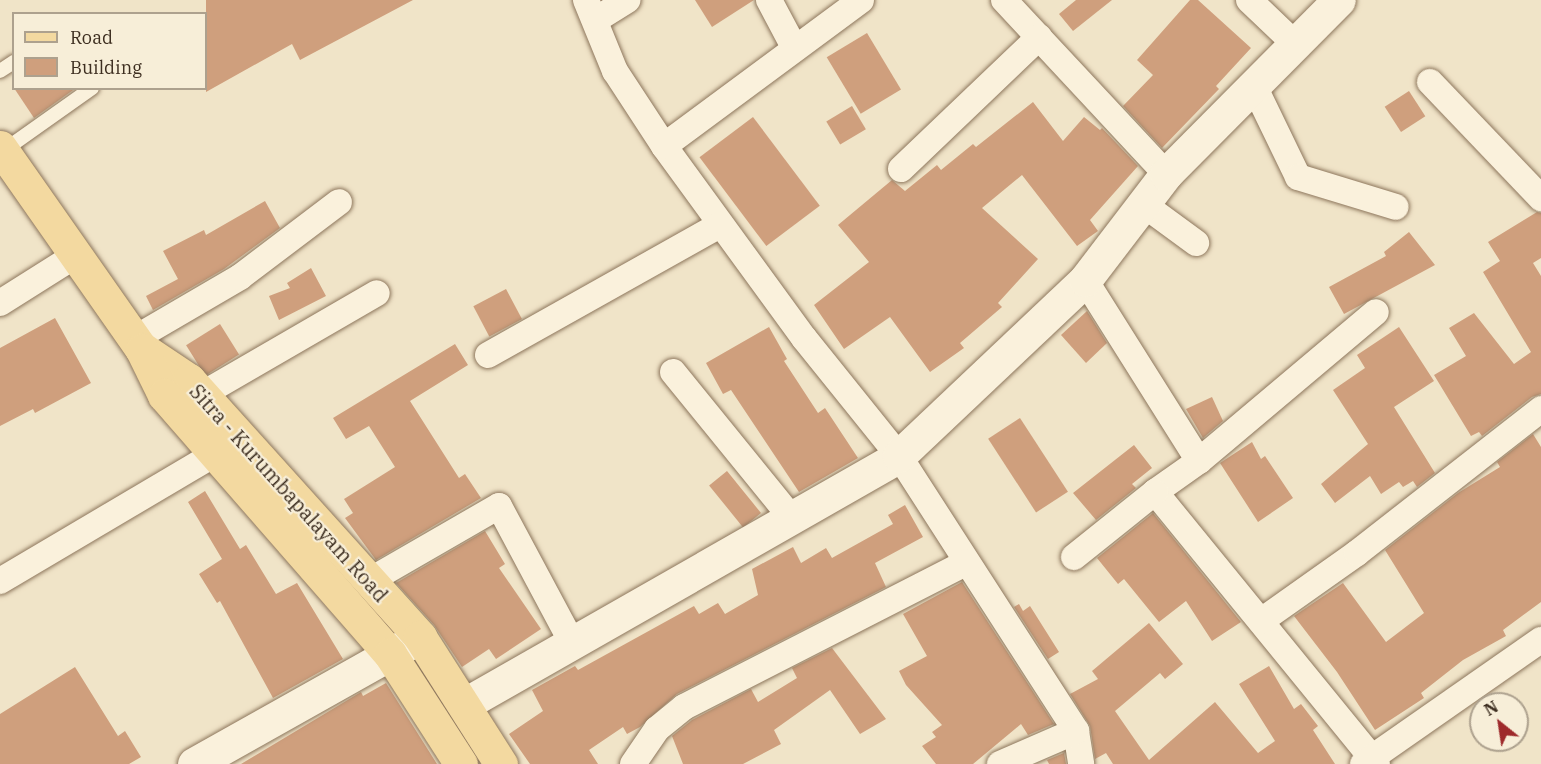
<!DOCTYPE html>
<html>
<head>
<meta charset="utf-8">
<style>
  body { margin:0 }
  #map { position:relative; width:1541px; height:764px; overflow:hidden; background:#f0e4c8; font-family:"IBM Plex Serif",serif }
  div>[style] { position:absolute }
  .building>* { inset:0; background:#cf9f7d; transform-origin:0 0 }
  .roads { filter:drop-shadow(0 0 2px #8d765c) drop-shadow(0 0 2px #8d765c) }
  .lane>* { height:14px; margin:-7px; padding:0 7px; transform-origin:7px; border-radius:7px; background:#faf1dc }
  .street>* { height:26px; margin:-13px; padding:0 13px; transform-origin:13px; border-radius:13px; background:#faf1dc }
  .secondary>* { height:33px; margin:-16.5px; padding:0 16.5px; transform-origin:16.5px; border-radius:16.5px; background:#faf1dc }
  .primary>* { height:33px; margin:-16.5px; padding:0 16.5px; transform-origin:16.5px; border-radius:16.5px; background:#f3d9a0 }
  span { translate:-50% -50%; white-space:nowrap; text-align:center; line-height:1.15; -webkit-text-stroke:4.5px #f7eed8; paint-order:stroke }
  .street-label { font-size:20px; color:#3d2e20 }
  .legend { position:absolute; left:12px; top:12px; width:195px; height:78px; box-sizing:border-box; background:#f7eed8; border:2px solid #ada18e; margin:0; padding:8px 10px; list-style:none; font-size:18px; color:#3d2e20 }
  .legend li { display:flex; align-items:center; gap:12px; height:30px }
  .legend b { width:30px; border:2px solid #ada18e }
  .north { position:absolute; left:1469px; top:692px; width:60px; height:60px; box-sizing:border-box; background:#f7eed8; border:2px solid #ada18e; border-radius:50%; rotate:330deg; font-size:16px; font-weight:700; line-height:24px; text-align:center; color:#3d2e20 }
  .north::after { content:''; display:block; margin:auto; width:21px; height:27px; background:#9e2a2b; clip-path:polygon(50% 0,100% 100%,50% 72%,0 100%) }
</style>
</head>
<body>
<div id="map">
  <div class="building">
    <i style="clip-path:polygon(206px 0,413px 0,300px 60px,292px 44px,206px 92px)"></i>
    <i style="clip-path:polygon(695px 0,754px 0,712px 27px)"></i>
    <i style="clip-path:polygon(1076px 0,1112px 0,1073px 31px,1059px 14px)"></i>
    <i style="clip-path:polygon(1190px 0,1198px 0,1251px 48px,1216px 86px,1219px 89px,1162px 148px,1123px 106px,1153px 75px,1137px 60px)"></i>
    <i style="left:867px;top:33px;width:66px;height:47px;rotate:59deg"></i>
    <i style="clip-path:polygon(14px 88px,76px 88px,34px 118px)"></i>
    <i style="left:1409px;top:91px;width:30px;height:29px;rotate:57deg"></i>
    <i style="clip-path:polygon(1033px 102px,1063px 141px,1084px 117px,1100px 130px,1102px 128px,1138px 166px,1090px 220px,1098px 231px,1077px 246px,1022px 175px,982px 208px,1038px 259px,998px 303px,1002px 307px,960px 343px,964px 348px,930px 372px,890px 317px,844px 349px,814px 305px,869px 262px,838px 225px,892px 180px,905px 191px,937px 165px,941px 170px,973px 144px,976px 147px)"></i>
    <i style="left:852px;top:106px;width:27px;height:30px;rotate:59deg"></i>
    <i style="left:753px;top:117px;width:111px;height:67px;rotate:53deg"></i>
    <i style="clip-path:polygon(265px 201px,280px 228px,224px 269px,153px 310px,146px 296px,178px 279px,163px 251px,204px 230px,206px 235px)"></i>
    <i style="clip-path:polygon(1537px 212px,1541px 213px,1541px 258px,1533px 263px,1541px 276px,1541px 394px,1532px 397px,1482px 436px,1479px 432px,1471px 436px,1434px 375px,1466px 356px,1449px 328px,1474px 313px,1514px 364px,1531px 352px,1483px 272px,1500px 261px,1488px 242px)"></i>
    <i style="clip-path:polygon(1409px 232px,1435px 265px,1344px 314px,1329px 287px,1386px 256px,1384px 252px)"></i>
    <i style="clip-path:polygon(311px 268px,326px 296px,279px 320px,269px 296px,290px 288px,287px 283px)"></i>
    <i style="left:506px;top:289px;width:34px;height:37px;rotate:62deg"></i>
    <i style="clip-path:polygon(1087px 311px,1107px 343px,1086px 363px,1061px 335px)"></i>
    <i style="clip-path:polygon(55px 318px,91px 383px,35px 413px,33px 409px,0 426px,0 348px)"></i>
    <i style="left:220px;top:324px;width:36px;height:40px;rotate:58deg"></i>
    <i style="clip-path:polygon(769px 327px,787px 359px,784px 361px,818px 413px,825px 408px,858px 458px,799px 492px,731px 390px,723px 394px,706px 363px)"></i>
    <i style="clip-path:polygon(1399px 327px,1434px 381px,1394px 407px,1435px 473px,1417px 487px,1413px 481px,1403px 487px,1399px 482px,1381px 494px,1370px 476px,1335px 503px,1321px 484px,1368px 444px,1333px 390px,1365px 368px,1357px 355px)"></i>
    <i style="clip-path:polygon(455px 344px,468px 365px,410px 401px,459px 478px,465px 474px,481px 498px,376px 560px,345px 518px,353px 513px,344px 499px,395px 467px,369px 426px,346px 439px,333px 418px)"></i>
    <i style="clip-path:polygon(1212px 397px,1223px 421px,1203px 438px,1186px 409px)"></i>
    <i style="left:1020px;top:418px;width:88px;height:38px;rotate:57deg"></i>
    <i style="clip-path:polygon(1533px 434px,1541px 447px,1541px 602px,1503px 630px,1506px 636px,1463px 660px,1421px 693px,1424px 698px,1375px 730px,1337px 672px,1294px 616px,1343px 583px,1386px 642px,1424px 613px,1385px 550px,1458px 493px,1500px 467px,1497px 462px)"></i>
    <i style="clip-path:polygon(1252px 442px,1261px 459px,1265px 456px,1293px 498px,1258px 522px,1220px 463px)"></i>
    <i style="clip-path:polygon(1134px 445px,1152px 468px,1132px 484px,1136px 488px,1096px 520px,1073px 493px)"></i>
    <i style="left:727px;top:471px;width:54px;height:23px;rotate:51deg"></i>
    <i style="clip-path:polygon(205px 491px,240px 549px,246px 545px,276px 594px,297px 583px,343px 659px,273px 698px,220px 601px,217px 603px,199px 574px,222px 559px,188px 502px)"></i>
    <i style="clip-path:polygon(905px 505px,923px 537px,875px 563px,886px 587px,677px 694px,640px 727px,627px 734px,623px 727px,589px 750px,598px 764px,530px 764px,509px 734px,543px 711px,532px 690px,575px 666px,578px 670px,694px 606px,699px 614px,718px 603px,725px 614px,758px 595px,752px 569px,793px 547px,801px 563px,826px 548px,832px 558px,893px 524px,888px 515px)"></i>
    <i style="clip-path:polygon(1153px 513px,1241px 622px,1212px 641px,1186px 601px,1159px 622px,1124px 579px,1118px 584px,1097px 558px)"></i>
    <i style="clip-path:polygon(485px 531px,505px 564px,499px 568px,541px 629px,496px 659px,489px 649px,462px 667px,434px 625px,396px 583px)"></i>
    <i style="clip-path:polygon(962px 582px,1054px 724px,1028px 735px,1021px 724px,973px 764px,936px 764px,922px 746px,936px 737px,932px 732px,942px 725px,906px 685px,899px 671px,927px 656px,903px 614px)"></i>
    <i style="clip-path:polygon(1019px 604px,1023px 611px,1030px 606px,1059px 652px,1048px 659px,1014px 607px)"></i>
    <i style="clip-path:polygon(1149px 623px,1183px 664px,1165px 679px,1160px 673px,1115px 711px,1149px 760px,1215px 702px,1258px 753px,1275px 741px,1239px 684px,1269px 666px,1294px 709px,1301px 704px,1318px 726px,1313px 730px,1335px 764px,1113px 764px,1106px 753px,1095px 759px,1090px 726px,1070px 694px,1098px 679px,1092px 671px)"></i>
    <i style="clip-path:polygon(832px 648px,886px 719px,860px 734px,830px 690px,774px 730px,781px 744px,743px 764px,683px 764px,672px 736px,692px 720px,751px 689px,758px 702px,797px 678px,792px 668px)"></i>
    <i style="clip-path:polygon(75px 667px,118px 736px,125px 731px,141px 757px,129px 764px,0 764px,0 714px)"></i>
    <i style="clip-path:polygon(386px 683px,437px 764px,241px 764px,361px 692px,363px 696px)"></i>
    <i style="clip-path:polygon(1064px 753px,1066px 764px,1049px 764px,1047px 760px)"></i>
  </div>
  <div class="roads">
    <div class="lane">
      <i style="left:0;top:71px;width:17px;rotate:-33deg"></i>
      <i style="left:3px;top:151px;width:109px;rotate:-35.3deg"></i>
    </div>
    <div class="street">
      <i style="left:586px;top:0;width:77px;rotate:67.8deg"></i>
      <i style="left:615px;top:71px;width:90px;rotate:56.8deg"></i>
      <i style="left:664px;top:146px;width:238px;rotate:53.9deg"></i>
      <i style="left:804px;top:338px;width:151px;rotate:51.2deg"></i>
      <i style="left:899px;top:456px;width:327px;rotate:57.2deg"></i>
      <i style="left:1076px;top:731px;width:33px;rotate:81deg"></i>
      <i style="left:769px;top:0;width:55px;rotate:62deg"></i>
      <i style="left:1004px;top:0;width:238px;rotate:47deg"></i>
      <i style="left:1249px;top:0;width:64px;rotate:43.7deg"></i>
      <i style="left:597px;top:19px;width:36px;rotate:-32deg"></i>
      <i style="left:1430px;top:82px;width:161px;rotate:46.3deg"></i>
      <i style="left:1254px;top:86px;width:101px;rotate:64.2deg"></i>
      <i style="left:1298px;top:177px;width:102px;rotate:17deg"></i>
      <i style="left:664px;top:146px;width:245px;rotate:-36.5deg"></i>
      <i style="left:901px;top:169px;width:191px;rotate:-43.7deg"></i>
      <i style="left:1143px;top:204px;width:66px;rotate:36.3deg"></i>
      <i style="left:1085px;top:280px;width:214px;rotate:57.8deg"></i>
      <i style="left:1199px;top:461px;width:54px;rotate:144.8deg"></i>
      <i style="left:1155px;top:492px;width:351px;rotate:50.8deg"></i>
      <i style="left:0;top:303px;width:90px;rotate:-32.3deg"></i>
      <i style="left:134px;top:339px;width:123px;rotate:-30.3deg"></i>
      <i style="left:240px;top:277px;width:124px;rotate:-37.1deg"></i>
      <i style="left:488px;top:355px;width:266px;rotate:-29.3deg"></i>
      <i style="left:673px;top:372px;width:187px;rotate:50.9deg"></i>
      <i style="left:201px;top:395px;width:203px;rotate:-30.1deg"></i>
      <i style="left:1199px;top:461px;width:231px;rotate:-40.1deg"></i>
      <i style="left:1074px;top:557px;width:104px;rotate:-38.7deg"></i>
      <i style="left:0;top:581px;width:250px;rotate:-30.6deg"></i>
      <i style="left:369px;top:581px;width:150px;rotate:-30deg"></i>
      <i style="left:499px;top:506px;width:155px;rotate:61.9deg"></i>
      <i style="left:1261px;top:621px;width:118px;rotate:-35.3deg"></i>
      <i style="left:1357px;top:553px;width:234px;rotate:-38deg"></i>
      <i style="left:633px;top:764px;width:42px;rotate:-55.6deg"></i>
      <i style="left:657px;top:729px;width:35px;rotate:-39deg"></i>
      <i style="left:684px;top:707px;width:317px;rotate:-27.1deg"></i>
      <i style="left:1000px;top:764px;width:83px;rotate:-23.5deg"></i>
      <i style="left:1363px;top:764px;width:217px;rotate:-34.9deg"></i>
    </div>
    <div class="secondary">
      <i style="left:465px;top:704px;width:500px;rotate:-29.7deg"></i>
      <i style="left:899px;top:456px;width:256px;rotate:-43.4deg"></i>
      <i style="left:1085px;top:280px;width:133px;rotate:-52.6deg"></i>
      <i style="left:1166px;top:174px;width:245px;rotate:-45.2deg"></i>
      <i style="left:194px;top:764px;width:253px;rotate:-29.3deg"></i>
    </div>
    <div class="primary">
      <i style="left:0;top:147px;width:246px;rotate:55deg"></i>
      <i style="left:141px;top:348px;width:58px;rotate:33.7deg"></i>
      <i style="left:189px;top:380px;width:346px;rotate:48deg"></i>
      <i style="left:420px;top:637px;width:151px;rotate:57.5deg"></i>
      <i style="left:142px;top:350px;width:50px;rotate:63.9deg"></i>
      <i style="left:164px;top:395px;width:344px;rotate:48.9deg"></i>
      <i style="left:390px;top:654px;width:131px;rotate:57.2deg"></i>
    </div>
  </div>
  <div class="street-label">
    <span style="left:289px;top:493px;rotate:48deg">Sitra - Kurumbapalayam Road</span>
  </div>
  <ul class="legend">
  <li><b style="height:8px;background:#f3d9a0"></b>Road</li>
  <li><b style="height:16px;background:#cf9f7d"></b>Building</li>
  </ul>
  <div class="north">N</div>
</div>
</body>
</html>
